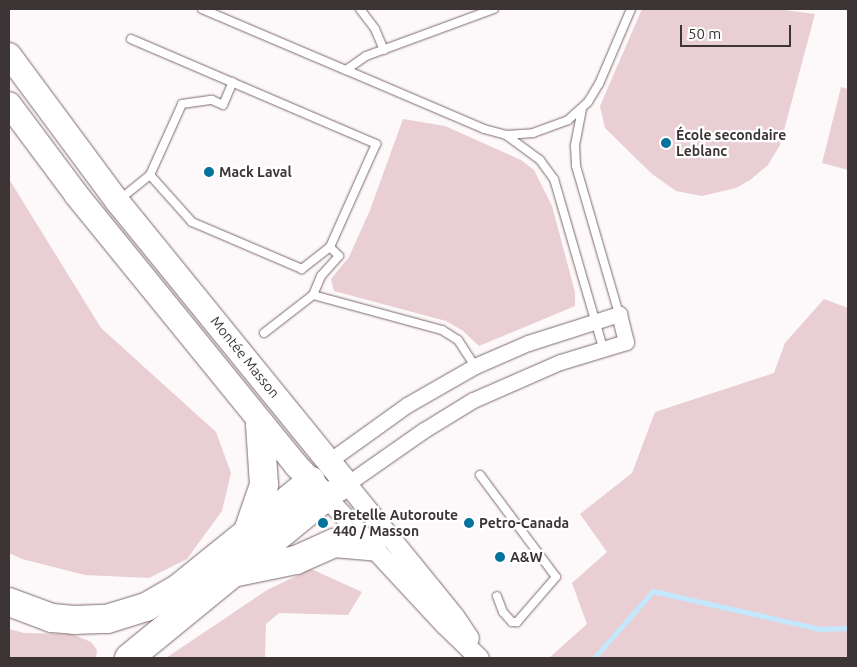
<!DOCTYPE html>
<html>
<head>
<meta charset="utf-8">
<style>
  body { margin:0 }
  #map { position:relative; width:857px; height:667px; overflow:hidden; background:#fdf8f9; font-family:Ubuntu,sans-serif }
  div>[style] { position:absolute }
  .green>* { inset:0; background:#e9ced3 }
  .stream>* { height:4.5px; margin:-2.25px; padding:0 2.25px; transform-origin:2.25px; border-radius:2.25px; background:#c3e8fd }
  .roads { filter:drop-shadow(0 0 1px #7d696e) drop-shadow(0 0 1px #7d696e) }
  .service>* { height:8px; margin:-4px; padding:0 4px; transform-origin:4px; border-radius:4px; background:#fff }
  .minor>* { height:15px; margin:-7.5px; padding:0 7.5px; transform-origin:7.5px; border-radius:7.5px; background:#fff }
  .tertiary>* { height:19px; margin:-9.5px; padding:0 9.5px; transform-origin:9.5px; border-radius:9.5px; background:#fff }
  .primary>* { height:24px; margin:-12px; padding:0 12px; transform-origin:12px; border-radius:12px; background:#fff }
  .motorway>* { height:28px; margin:-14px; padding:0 14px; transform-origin:14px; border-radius:14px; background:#fff }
  .dots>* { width:14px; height:14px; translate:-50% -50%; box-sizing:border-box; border:2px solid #fff; border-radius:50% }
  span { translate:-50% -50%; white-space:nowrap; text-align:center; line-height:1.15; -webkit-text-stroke:4.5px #fff; paint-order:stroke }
  .poi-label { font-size:14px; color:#3c3435; font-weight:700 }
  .left { translate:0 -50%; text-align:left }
  .street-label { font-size:14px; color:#3c3435 }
  .frame { position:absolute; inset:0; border:10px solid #3c3435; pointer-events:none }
  .scale { position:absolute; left:680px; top:25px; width:111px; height:22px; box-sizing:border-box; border:2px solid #3c3435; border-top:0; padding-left:6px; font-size:15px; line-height:18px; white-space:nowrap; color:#3c3435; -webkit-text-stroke:4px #fff; paint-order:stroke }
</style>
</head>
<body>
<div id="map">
  <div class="green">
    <i style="clip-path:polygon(642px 9px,776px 9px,815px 14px,780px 145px,768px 165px,750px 180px,736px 188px,702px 196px,676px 191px,652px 174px,605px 128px,600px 106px)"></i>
    <i style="clip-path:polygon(841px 87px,848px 89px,848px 170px,822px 163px)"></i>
    <i style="clip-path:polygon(403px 119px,445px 126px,521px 160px,534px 170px,552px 206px,575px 292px,575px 306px,479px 346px,463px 331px,446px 321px,334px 291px,331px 279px,349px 257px,370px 210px)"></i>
    <i style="clip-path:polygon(9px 179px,101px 328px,216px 432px,231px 473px,222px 511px,187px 559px,149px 578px,85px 575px,22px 559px,9px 553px)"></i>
    <i style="clip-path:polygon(824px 299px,848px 308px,848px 658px,549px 658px,587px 624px,572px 583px,607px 552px,580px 514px,632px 473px,655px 412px,774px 373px,785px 343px)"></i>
    <i style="clip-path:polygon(311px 569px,362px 592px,348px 615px,279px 613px,266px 624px,265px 658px,166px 658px,267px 590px)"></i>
    <i style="clip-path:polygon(9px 629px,24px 633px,72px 634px,91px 642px,97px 650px,96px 658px,9px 658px)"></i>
  </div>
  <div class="stream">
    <i style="left:594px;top:658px;width:89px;rotate:-48.6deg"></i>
    <i style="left:653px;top:591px;width:171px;rotate:12.8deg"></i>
    <i style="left:820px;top:629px;width:28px;rotate:-2deg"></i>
  </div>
  <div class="roads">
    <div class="service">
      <i style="left:202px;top:9px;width:156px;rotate:23deg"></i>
      <i style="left:346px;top:70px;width:24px;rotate:-35deg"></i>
      <i style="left:366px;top:56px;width:136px;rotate:-20.2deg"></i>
      <i style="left:360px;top:9px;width:25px;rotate:53deg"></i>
      <i style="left:375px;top:29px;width:23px;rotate:67deg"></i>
      <i style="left:131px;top:39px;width:267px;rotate:23.2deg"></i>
      <i style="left:376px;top:144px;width:113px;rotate:114.1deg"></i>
      <i style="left:330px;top:247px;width:36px;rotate:142deg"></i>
      <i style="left:302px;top:269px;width:120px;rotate:-156.9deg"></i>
      <i style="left:192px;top:222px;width:63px;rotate:-131.8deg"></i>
      <i style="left:346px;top:70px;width:150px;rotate:23.1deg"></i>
      <i style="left:484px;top:129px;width:23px;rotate:15deg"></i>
      <i style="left:506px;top:135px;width:27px;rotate:-4deg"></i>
      <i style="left:533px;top:133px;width:37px;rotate:-20deg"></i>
      <i style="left:568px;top:120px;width:27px;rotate:-42deg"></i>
      <i style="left:588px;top:102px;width:21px;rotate:-59deg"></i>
      <i style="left:599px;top:84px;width:82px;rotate:-66.9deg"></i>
      <i style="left:582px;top:109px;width:38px;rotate:101deg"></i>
      <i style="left:575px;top:146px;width:20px;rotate:87deg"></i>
      <i style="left:576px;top:166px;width:154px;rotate:73.8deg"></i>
      <i style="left:506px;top:135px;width:42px;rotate:36.3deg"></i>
      <i style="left:540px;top:160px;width:24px;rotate:54deg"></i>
      <i style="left:554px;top:179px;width:176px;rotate:73.8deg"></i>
      <i style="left:119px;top:200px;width:40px;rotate:-39deg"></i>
      <i style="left:150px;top:175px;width:78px;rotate:-65.7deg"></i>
      <i style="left:182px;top:104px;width:30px;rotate:-8deg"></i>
      <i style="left:212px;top:100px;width:12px;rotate:24deg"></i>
      <i style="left:223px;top:105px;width:25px;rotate:-67deg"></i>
      <i style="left:313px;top:295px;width:21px;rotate:-67deg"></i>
      <i style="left:321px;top:276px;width:27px;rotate:-48deg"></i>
      <i style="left:339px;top:256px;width:13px;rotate:-135deg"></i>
      <i style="left:264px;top:333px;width:62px;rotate:-37.8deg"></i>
      <i style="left:313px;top:295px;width:134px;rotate:15.2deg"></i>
      <i style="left:442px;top:330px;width:19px;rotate:32deg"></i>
      <i style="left:458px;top:340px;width:31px;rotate:57deg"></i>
      <i style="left:480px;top:475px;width:127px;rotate:53.3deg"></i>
      <i style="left:556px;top:577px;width:60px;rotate:130.9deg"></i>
      <i style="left:517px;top:622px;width:5px;rotate:180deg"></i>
      <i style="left:512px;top:622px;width:13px;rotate:-132deg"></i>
      <i style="left:503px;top:612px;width:17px;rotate:-111deg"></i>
    </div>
    <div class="minor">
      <i style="left:329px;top:461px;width:96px;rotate:-35.7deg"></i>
      <i style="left:407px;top:405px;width:78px;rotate:-29.8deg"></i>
      <i style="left:475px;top:366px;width:58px;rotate:-23.5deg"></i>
      <i style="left:528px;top:343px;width:96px;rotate:-17.7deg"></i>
      <i style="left:619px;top:314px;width:29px;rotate:76deg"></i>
      <i style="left:626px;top:342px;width:69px;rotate:163.1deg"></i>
      <i style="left:560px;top:362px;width:95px;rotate:156.4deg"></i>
      <i style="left:473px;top:400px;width:57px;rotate:148.5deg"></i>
      <i style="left:424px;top:430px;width:94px;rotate:145deg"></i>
    </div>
    <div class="tertiary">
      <i style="left:347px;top:484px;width:171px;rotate:50.9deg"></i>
      <i style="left:455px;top:617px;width:25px;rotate:56deg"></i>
      <i style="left:326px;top:497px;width:175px;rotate:47.1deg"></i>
      <i style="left:445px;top:625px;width:47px;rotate:44.1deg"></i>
    </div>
    <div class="primary">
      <i style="left:9px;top:55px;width:182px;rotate:53.5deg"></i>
      <i style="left:117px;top:201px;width:365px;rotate:50.9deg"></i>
      <i style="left:347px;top:484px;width:25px;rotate:148deg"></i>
      <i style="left:326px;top:497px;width:44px;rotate:-133.2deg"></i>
      <i style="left:296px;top:465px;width:349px;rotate:-129.1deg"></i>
      <i style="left:76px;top:194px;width:112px;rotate:-126.7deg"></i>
    </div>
    <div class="motorway">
      <i style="left:248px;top:531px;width:49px;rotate:-70.8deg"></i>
      <i style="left:264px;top:485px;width:61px;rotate:-93.8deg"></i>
      <i style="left:237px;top:572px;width:60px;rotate:-11.5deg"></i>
      <i style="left:296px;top:560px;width:42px;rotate:-24.1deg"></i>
      <i style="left:334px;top:543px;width:38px;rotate:5deg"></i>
      <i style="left:9px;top:602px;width:46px;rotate:20.4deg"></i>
      <i style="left:52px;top:618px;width:22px;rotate:5deg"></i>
      <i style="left:74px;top:620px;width:33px;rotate:-2deg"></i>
      <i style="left:107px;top:619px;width:41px;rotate:-17.1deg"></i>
      <i style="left:146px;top:607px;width:38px;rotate:-30deg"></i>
      <i style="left:179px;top:588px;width:170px;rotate:-39deg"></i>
      <i style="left:129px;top:658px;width:254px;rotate:-39.3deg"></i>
    </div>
  </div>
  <div class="dots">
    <i style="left:666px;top:143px;background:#03729d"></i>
    <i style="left:209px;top:172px;background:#03729d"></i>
    <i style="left:323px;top:523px;background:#03729d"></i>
    <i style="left:469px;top:523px;background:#03729d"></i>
    <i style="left:500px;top:557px;background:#03729d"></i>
  </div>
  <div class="poi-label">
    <span class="left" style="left:676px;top:143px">École secondaire<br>Leblanc</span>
    <span class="left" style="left:219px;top:172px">Mack Laval</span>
    <span class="left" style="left:333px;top:523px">Bretelle Autoroute<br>440 / Masson</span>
    <span class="left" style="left:479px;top:523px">Petro-Canada</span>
    <span class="left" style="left:510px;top:557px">A&amp;W</span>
  </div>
  <div class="street-label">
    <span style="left:245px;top:357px;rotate:51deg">Montée Masson</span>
  </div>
  <div class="frame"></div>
  <div class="scale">50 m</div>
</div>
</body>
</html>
